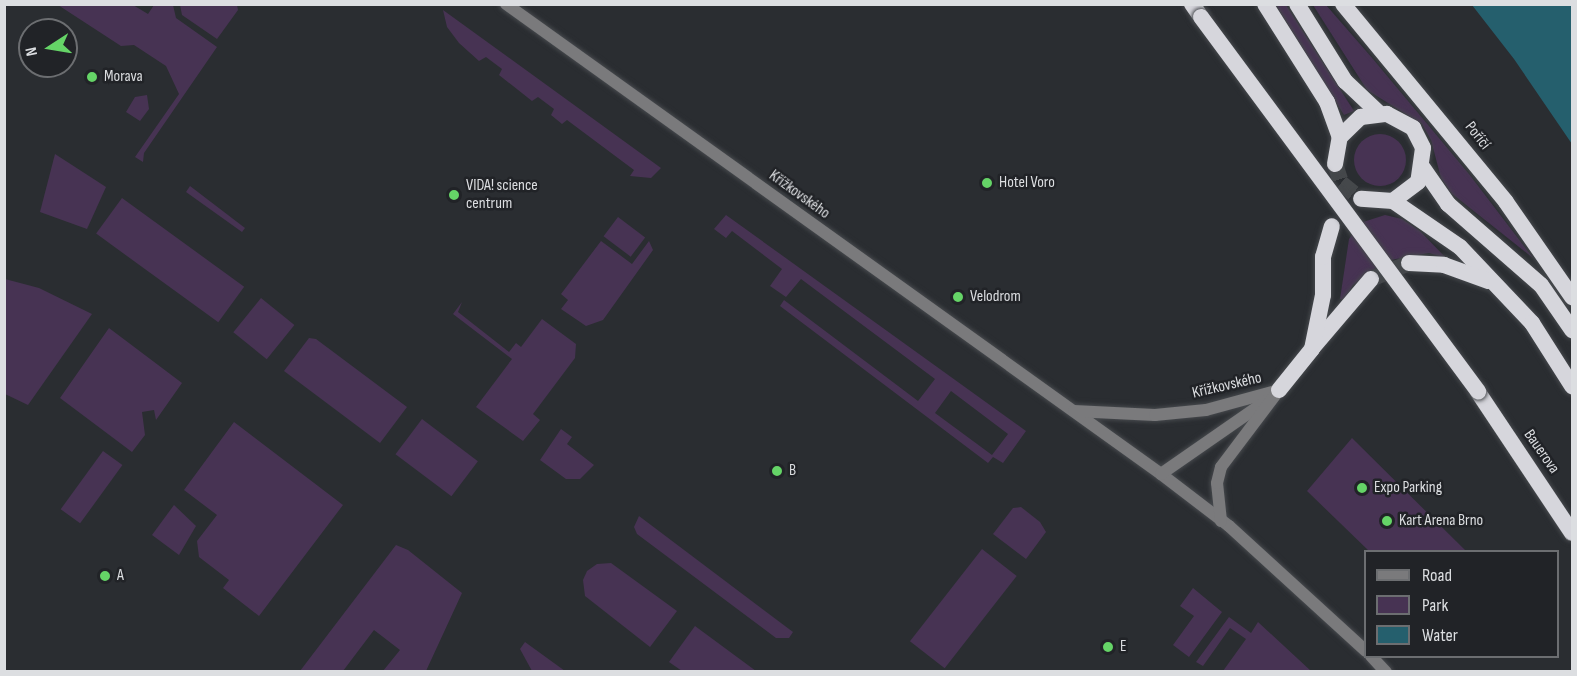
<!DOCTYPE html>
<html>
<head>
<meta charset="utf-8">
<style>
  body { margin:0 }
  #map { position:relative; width:1577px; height:676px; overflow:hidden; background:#2a2d31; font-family:"Sofia Sans Condensed",sans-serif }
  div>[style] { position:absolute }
  .green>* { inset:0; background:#473353; transform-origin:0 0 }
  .round { border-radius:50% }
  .water>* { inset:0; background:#255f6d }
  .trunk-tunnel>* { height:16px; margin-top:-8px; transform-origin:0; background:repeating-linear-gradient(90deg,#45484b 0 16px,transparent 0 24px) }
  .roads { filter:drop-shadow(0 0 2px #46494d) drop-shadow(0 0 2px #46494d) }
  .minor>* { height:12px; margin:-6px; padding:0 6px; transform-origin:6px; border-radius:6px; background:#7a7a7c }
  .trunk>* { height:16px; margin:-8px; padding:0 8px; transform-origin:8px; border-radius:8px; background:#d6d6dc }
  .bridges { filter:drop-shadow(0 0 2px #46494d) drop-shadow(0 0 2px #46494d) }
  .trunk-bridge>* { height:16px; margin:-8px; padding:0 8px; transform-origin:8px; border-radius:8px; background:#d6d6dc }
  .dots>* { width:16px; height:16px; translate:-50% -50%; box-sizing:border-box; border:3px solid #212327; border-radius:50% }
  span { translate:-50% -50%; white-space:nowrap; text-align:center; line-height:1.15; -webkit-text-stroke:5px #212327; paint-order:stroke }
  .poi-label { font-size:16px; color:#dcdee1 }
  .left { translate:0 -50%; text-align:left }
  .street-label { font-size:16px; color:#dcdee1 }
  .frame { position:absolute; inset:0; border:6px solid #dcdee1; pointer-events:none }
  .legend { position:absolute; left:1364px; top:550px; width:195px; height:108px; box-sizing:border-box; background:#212327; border:2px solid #6c6e71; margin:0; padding:8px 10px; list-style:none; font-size:18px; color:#dcdee1 }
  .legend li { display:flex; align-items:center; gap:12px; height:30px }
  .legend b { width:30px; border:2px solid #6c6e71 }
  .north { position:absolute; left:18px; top:18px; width:60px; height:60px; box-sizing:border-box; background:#212327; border:2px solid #6c6e71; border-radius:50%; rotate:258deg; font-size:16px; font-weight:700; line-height:24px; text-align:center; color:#dcdee1 }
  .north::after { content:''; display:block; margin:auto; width:21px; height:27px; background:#65d467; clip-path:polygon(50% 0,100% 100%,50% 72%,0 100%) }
</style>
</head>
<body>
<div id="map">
  <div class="green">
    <i style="clip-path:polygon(58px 5px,133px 5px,148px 14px,154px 5px,173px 5px,176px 18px,217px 47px,144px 153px,143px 162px,135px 157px,179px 94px,166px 66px,134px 45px,121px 46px)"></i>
    <i style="clip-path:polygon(180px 5px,237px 5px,238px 10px,217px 39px,182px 15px)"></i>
    <i style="clip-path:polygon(1276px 5px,1286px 5px,1354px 111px,1344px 115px)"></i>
    <i style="clip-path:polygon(1313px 5px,1326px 5px,1373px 59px,1469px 174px,1533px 258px,1451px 193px,1441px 178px,1431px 140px,1422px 124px,1367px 90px)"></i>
    <i style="clip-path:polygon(443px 10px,661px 168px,651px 178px,630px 176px,634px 170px,567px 120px,562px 124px,551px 115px,554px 109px,538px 97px,532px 101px,499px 75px,502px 69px,486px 57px,479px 61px,459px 43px,447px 27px)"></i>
    <i style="clip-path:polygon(147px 95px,149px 109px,140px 121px,126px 112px,135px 97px)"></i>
    <i class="round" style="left:1354px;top:134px;width:52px;height:52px"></i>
    <i style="clip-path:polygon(55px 154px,106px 187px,87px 229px,40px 212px)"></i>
    <i style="clip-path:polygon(190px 186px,245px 228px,242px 232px,186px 192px)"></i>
    <i style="left:122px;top:198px;width:151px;height:44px;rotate:36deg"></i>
    <i style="clip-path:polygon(evenodd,726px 215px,1026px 431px,1003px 463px,993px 457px,988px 463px,780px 306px,784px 300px,918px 401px,935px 379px,801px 279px,786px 297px,770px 286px,782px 269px,732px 231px,726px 238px,714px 229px,726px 215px,951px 391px,1008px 434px,992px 455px,935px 413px,951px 391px)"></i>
    <i style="clip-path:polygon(1385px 215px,1402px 219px,1420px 231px,1446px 258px,1429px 253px,1385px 261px,1353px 285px,1344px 300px,1340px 299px,1349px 239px,1360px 223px)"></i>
    <i style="left:618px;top:217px;width:34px;height:24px;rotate:37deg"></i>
    <i style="clip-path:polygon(601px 241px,632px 264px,649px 241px,653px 250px,603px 320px,586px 326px,561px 309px,568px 300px,561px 294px)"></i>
    <i style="clip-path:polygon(5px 279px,39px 288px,92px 314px,28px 405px,5px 394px)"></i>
    <i style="left:261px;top:298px;width:43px;height:44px;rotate:39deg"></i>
    <i style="clip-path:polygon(462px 302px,458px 312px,509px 352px,516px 343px,521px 347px,542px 319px,576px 344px,575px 358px,533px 414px,540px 420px,523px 441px,476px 407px,512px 359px,453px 314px)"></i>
    <i style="clip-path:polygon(109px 328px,182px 383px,156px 420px,154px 410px,142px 412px,145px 435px,132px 452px,60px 398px)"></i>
    <i style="clip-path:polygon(309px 338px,316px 339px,407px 407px,380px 443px,284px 371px)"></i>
    <i style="left:422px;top:419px;width:70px;height:44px;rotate:37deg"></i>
    <i style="clip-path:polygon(234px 422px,343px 505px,259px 616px,223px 588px,229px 580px,199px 557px,197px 541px,217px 515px,184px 490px)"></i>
    <i style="clip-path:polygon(561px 429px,572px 437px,567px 444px,594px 465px,580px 479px,566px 479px,540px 460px)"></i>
    <i style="clip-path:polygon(1352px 438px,1466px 551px,1369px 551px,1307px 491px)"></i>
    <i style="left:103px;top:451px;width:24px;height:72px;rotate:36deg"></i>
    <i style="clip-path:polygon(174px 505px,196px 526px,179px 555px,152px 535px)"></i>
    <i style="clip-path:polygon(1021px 507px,1040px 522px,1046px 532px,1026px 559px,993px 534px,1013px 508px)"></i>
    <i style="clip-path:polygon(639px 516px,793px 632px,789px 638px,776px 638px,637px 534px,634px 527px)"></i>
    <i style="clip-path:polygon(396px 545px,408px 550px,462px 593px,426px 671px,383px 671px,400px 650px,374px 630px,343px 671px,300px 671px)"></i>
    <i style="left:982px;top:549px;width:44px;height:117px;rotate:38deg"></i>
    <i style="clip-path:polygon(611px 563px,677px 611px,650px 647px,585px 596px,583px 580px,587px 571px,597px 564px)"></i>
    <i style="clip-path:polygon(1193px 588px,1222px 612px,1189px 657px,1173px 645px,1194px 616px,1180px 606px)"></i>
    <i style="clip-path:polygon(1229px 617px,1251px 633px,1258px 622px,1311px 671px,1223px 671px,1246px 639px,1230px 628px,1203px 666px,1196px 662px)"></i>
    <i style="clip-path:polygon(695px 626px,756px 671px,682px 671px,669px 662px)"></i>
    <i style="clip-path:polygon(525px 642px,565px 671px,532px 671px,520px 649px)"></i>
  </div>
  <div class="water">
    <i style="clip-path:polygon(1472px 5px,1572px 5px,1572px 144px,1514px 59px)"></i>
  </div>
  <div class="trunk-tunnel">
    <i style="left:1335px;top:164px;width:20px;rotate:72deg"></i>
    <i style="left:1341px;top:183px;width:26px;rotate:39deg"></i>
    <i style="left:1371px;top:279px;width:41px;rotate:-22.8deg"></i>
  </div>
  <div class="roads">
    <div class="minor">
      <i style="left:506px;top:4px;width:806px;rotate:35.66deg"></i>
      <i style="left:1161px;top:474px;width:86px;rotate:37.4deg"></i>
      <i style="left:1229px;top:526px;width:185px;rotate:42.4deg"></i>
      <i style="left:1074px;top:411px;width:81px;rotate:2.8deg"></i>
      <i style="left:1155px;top:415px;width:51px;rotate:-5.6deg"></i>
      <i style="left:1206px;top:410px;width:76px;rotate:-15.3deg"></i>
      <i style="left:1161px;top:474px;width:128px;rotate:-34.8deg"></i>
      <i style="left:1221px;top:521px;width:38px;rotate:-96deg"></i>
      <i style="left:1217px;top:483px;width:16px;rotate:-76deg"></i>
      <i style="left:1221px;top:467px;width:96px;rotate:-53deg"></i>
      <i style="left:1371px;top:656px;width:22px;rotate:47deg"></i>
    </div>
    <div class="trunk">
      <i style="left:1192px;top:4px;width:16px;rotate:55deg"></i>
      <i style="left:1265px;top:4px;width:116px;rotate:57.7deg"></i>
      <i style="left:1327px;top:102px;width:37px;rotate:70deg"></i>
      <i style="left:1297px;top:4px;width:91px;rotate:58.1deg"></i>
      <i style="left:1345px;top:81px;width:47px;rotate:43.3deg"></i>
      <i style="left:1343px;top:4px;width:256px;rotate:50.5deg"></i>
      <i style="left:1506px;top:202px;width:116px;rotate:55.2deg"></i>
      <i style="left:1335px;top:164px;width:27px;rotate:-80deg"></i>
      <i style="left:1340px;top:137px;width:29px;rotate:-44deg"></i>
      <i style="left:1361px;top:117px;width:26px;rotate:-7deg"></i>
      <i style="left:1387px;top:114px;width:30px;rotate:28deg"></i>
      <i style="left:1413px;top:128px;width:22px;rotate:63deg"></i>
      <i style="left:1423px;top:148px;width:34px;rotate:98deg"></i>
      <i style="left:1418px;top:182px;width:31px;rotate:143deg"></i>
      <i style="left:1393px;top:201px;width:32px;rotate:-176deg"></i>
      <i style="left:1423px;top:168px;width:44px;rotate:55.2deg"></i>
      <i style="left:1448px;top:204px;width:123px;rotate:41.1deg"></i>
      <i style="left:1541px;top:285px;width:55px;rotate:55.4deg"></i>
      <i style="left:1393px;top:201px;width:81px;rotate:34.5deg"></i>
      <i style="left:1460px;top:247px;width:105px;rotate:46.5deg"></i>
      <i style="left:1532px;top:323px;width:75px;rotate:57.6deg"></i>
      <i style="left:1409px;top:263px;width:35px;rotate:3deg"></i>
      <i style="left:1444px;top:265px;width:47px;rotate:20deg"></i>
      <i style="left:1314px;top:346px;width:88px;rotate:-49.6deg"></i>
      <i style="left:1279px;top:390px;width:53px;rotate:-51.2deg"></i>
      <i style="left:1312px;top:349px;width:55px;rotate:-78.5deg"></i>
      <i style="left:1323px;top:295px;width:38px;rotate:-90deg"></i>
      <i style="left:1323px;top:257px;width:32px;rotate:-74deg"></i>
      <i style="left:1478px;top:392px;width:169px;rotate:56.3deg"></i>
    </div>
  </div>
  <div class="bridges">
    <div class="trunk-bridge">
      <i style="left:1201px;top:17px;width:466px;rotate:53.5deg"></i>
    </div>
  </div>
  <div class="dots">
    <i style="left:92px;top:77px;background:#65d467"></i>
    <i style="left:987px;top:183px;background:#65d467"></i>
    <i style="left:454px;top:195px;background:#65d467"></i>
    <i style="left:958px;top:297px;background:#65d467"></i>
    <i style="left:777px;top:471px;background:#65d467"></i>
    <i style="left:1362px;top:488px;background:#65d467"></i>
    <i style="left:1387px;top:521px;background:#65d467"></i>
    <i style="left:105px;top:576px;background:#65d467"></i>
    <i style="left:1108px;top:647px;background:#65d467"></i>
  </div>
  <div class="poi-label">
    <span class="left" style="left:104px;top:77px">Morava</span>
    <span class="left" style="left:999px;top:183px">Hotel Voro</span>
    <span class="left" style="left:466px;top:195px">VIDA! science<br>centrum</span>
    <span class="left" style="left:970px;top:297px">Velodrom</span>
    <span class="left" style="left:789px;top:471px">B</span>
    <span class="left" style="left:1374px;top:488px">Expo Parking</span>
    <span class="left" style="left:1399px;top:521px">Kart Arena Brno</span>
    <span class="left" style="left:117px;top:576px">A</span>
    <span class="left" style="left:1120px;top:647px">E</span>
  </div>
  <div class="street-label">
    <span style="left:1477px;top:136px;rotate:52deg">Poříčí</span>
    <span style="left:799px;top:195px;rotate:36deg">Křížkovského</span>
    <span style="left:1227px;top:386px;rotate:-13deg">Křížkovského</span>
    <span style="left:1541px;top:452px;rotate:55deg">Bauerova</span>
  </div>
  <div class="frame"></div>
  <ul class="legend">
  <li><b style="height:8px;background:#7a7a7c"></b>Road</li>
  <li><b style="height:16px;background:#473353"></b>Park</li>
  <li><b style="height:16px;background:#255f6d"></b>Water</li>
  </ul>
  <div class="north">N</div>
</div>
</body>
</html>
